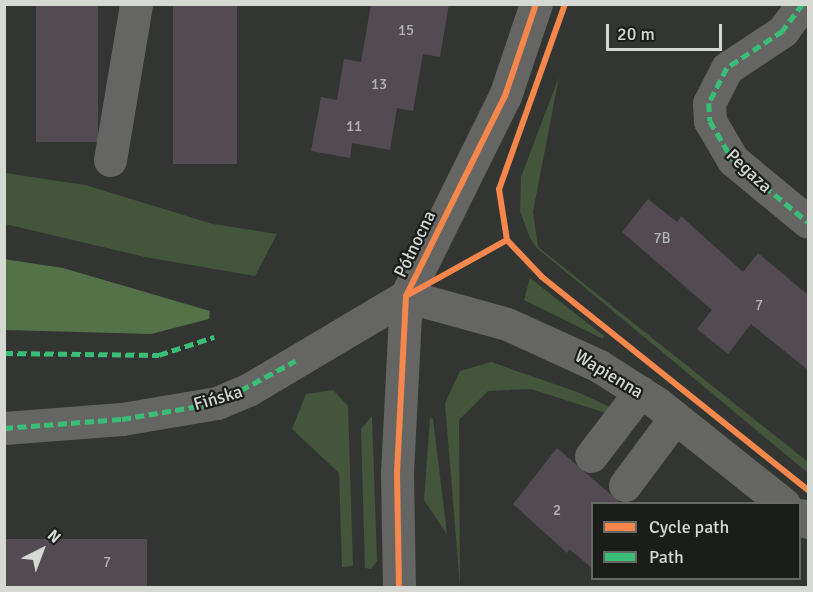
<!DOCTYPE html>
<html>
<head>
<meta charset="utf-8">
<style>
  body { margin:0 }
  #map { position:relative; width:813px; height:592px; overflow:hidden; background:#323531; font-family:Signika,sans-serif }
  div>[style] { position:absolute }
  .green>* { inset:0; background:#43563c }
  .water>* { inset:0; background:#537247 }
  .building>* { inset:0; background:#524c52; transform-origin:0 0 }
  .minor>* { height:33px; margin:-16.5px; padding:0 16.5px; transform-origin:16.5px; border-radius:16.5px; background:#656664 }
  .quiet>* { height:4.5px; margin-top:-2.25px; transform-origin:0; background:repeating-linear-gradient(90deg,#3abd76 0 9px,transparent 0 13.5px) }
  .cycleway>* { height:6px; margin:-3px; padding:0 3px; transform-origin:3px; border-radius:3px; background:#f5874c }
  span { translate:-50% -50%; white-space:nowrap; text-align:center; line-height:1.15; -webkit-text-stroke:4.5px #1b1d1a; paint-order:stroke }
  .number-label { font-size:15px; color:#b4b5b3 }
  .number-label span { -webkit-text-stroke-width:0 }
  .street-label { font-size:18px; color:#d5d8d3 }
  .frame { position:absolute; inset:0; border:6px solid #d5d8d3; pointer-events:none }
  .legend { position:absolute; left:591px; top:502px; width:210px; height:78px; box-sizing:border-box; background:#1b1d1a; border:2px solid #656864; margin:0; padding:8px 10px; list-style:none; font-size:18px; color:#d5d8d3 }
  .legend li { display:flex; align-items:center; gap:12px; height:30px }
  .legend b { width:30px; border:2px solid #656864 }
  .north { position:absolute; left:12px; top:520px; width:60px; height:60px; -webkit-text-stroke:4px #1b1d1a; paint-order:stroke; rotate:42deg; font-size:16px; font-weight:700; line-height:24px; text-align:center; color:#d5d8d3 }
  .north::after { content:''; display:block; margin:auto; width:21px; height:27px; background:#d5d8d3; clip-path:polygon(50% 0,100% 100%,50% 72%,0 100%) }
  .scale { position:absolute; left:606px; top:24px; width:116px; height:27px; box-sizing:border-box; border:3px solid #d5d8d3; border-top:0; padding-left:8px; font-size:18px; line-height:21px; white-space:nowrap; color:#d5d8d3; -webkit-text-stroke:4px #1b1d1a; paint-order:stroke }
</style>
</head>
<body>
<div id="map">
  <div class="green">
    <i style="clip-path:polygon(559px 77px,533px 212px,538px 247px,808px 462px,808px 473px,537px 248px,530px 238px,520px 211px,521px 177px)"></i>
    <i style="clip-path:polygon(5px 173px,85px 185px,213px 224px,277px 234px,255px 276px,145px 257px,5px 224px)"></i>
    <i style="clip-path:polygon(530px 278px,604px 336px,603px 339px,524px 300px)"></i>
    <i style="clip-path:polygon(491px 362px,580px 393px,612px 408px,612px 415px,531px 389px,488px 391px,459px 420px,460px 587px,445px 403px,460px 371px)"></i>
    <i style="clip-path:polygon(333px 390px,348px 406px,353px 566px,342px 567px,339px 473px,292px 429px,306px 394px)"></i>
    <i style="clip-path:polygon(372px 416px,377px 561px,371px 569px,365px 568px,361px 429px)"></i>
    <i style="clip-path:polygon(430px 418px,433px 419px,447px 534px,424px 500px)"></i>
  </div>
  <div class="water">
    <i style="clip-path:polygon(4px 259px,63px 268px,210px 311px,209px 319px,151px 334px,5px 330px)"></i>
  </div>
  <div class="building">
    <i style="left:36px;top:4px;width:62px;height:138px"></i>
    <i style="left:173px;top:4px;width:64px;height:160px"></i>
    <i style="clip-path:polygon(371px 4px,449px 4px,440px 57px,423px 54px,413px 111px,397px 108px,390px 150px,352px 143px,350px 158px,311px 151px,321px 97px,337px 100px,344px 59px,361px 62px)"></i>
    <i style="clip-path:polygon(648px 199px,677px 222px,681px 216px,743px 272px,758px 253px,808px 295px,808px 370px,751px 324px,728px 354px,697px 329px,712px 310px,622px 232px)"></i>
    <i style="clip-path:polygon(557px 448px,622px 504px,592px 504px,592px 568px,569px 549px,567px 553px,513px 504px)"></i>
    <i style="left:4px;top:539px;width:143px;height:48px"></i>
  </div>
  <div class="minor">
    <i style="left:803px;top:4px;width:34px;rotate:127deg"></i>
    <i style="left:783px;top:31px;width:67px;rotate:146.5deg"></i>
    <i style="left:727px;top:68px;width:39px;rotate:117deg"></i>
    <i style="left:709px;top:103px;width:18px;rotate:87deg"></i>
    <i style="left:710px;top:121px;width:45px;rotate:59.5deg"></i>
    <i style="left:733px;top:160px;width:97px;rotate:39.6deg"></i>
    <i style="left:110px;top:160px;width:158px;rotate:-80.5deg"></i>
    <i style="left:406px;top:296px;width:105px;rotate:15.5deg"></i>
    <i style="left:507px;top:324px;width:101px;rotate:24.5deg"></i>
    <i style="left:599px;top:366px;width:69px;rotate:32.5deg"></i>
    <i style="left:657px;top:403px;width:162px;rotate:38.5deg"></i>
    <i style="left:4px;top:428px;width:118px;rotate:-4.4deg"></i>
    <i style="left:122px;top:419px;width:96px;rotate:-9.6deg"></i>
    <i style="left:217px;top:403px;width:34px;rotate:-23deg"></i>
    <i style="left:248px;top:390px;width:184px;rotate:-30.7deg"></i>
    <i style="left:591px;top:456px;width:81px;rotate:-52.6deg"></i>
    <i style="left:625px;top:485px;width:84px;rotate:-53.3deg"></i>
    <i style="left:800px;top:515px;width:11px;rotate:41deg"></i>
    <i style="left:399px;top:588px;width:115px;rotate:-91deg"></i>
    <i style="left:397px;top:473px;width:177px;rotate:-87.1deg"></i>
    <i style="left:406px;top:296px;width:223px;rotate:-63.7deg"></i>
    <i style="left:505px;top:96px;width:97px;rotate:-71.4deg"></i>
  </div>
  <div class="quiet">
    <i style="left:803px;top:4px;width:34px;rotate:127deg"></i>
    <i style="left:783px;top:31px;width:67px;rotate:146.5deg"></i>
    <i style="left:727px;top:68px;width:39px;rotate:117deg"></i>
    <i style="left:709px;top:103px;width:18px;rotate:87deg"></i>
    <i style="left:710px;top:121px;width:45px;rotate:59.5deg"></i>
    <i style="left:733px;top:160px;width:97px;rotate:39.6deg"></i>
    <i style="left:4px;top:353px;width:155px;rotate:0.7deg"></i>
    <i style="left:159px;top:355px;width:58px;rotate:-18.1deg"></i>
    <i style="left:4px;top:428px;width:118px;rotate:-4.4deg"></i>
    <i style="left:122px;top:419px;width:96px;rotate:-9.6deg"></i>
    <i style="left:217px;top:403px;width:89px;rotate:-28.3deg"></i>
  </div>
  <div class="cycleway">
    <i style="left:565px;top:4px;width:196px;rotate:109.6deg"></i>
    <i style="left:499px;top:189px;width:52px;rotate:81.1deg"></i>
    <i style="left:507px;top:240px;width:51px;rotate:46.6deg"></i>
    <i style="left:542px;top:277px;width:341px;rotate:38.7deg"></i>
    <i style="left:406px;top:296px;width:115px;rotate:-29deg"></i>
    <i style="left:399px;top:588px;width:115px;rotate:-91deg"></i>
    <i style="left:397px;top:473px;width:177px;rotate:-87.1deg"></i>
    <i style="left:406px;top:296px;width:223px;rotate:-63.7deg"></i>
    <i style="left:505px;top:96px;width:97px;rotate:-71.4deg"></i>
  </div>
  <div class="number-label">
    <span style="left:406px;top:31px">15</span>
    <span style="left:379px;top:85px">13</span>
    <span style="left:354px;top:127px">11</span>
    <span style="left:662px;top:239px">7B</span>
    <span style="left:759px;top:306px">7</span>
    <span style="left:557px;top:511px">2</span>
    <span style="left:107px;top:563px">7</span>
  </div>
  <div class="street-label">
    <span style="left:749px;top:171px;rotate:43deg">Pegaza</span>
    <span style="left:415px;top:244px;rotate:-64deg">Północna</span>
    <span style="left:609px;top:374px;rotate:31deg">Wapienna</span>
    <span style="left:218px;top:398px;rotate:-16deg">Fińska</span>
  </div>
  <div class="frame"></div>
  <ul class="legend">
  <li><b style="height:8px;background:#f5874c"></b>Cycle path</li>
  <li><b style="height:8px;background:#3abd76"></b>Path</li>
  </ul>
  <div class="north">N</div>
  <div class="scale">20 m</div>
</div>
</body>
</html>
